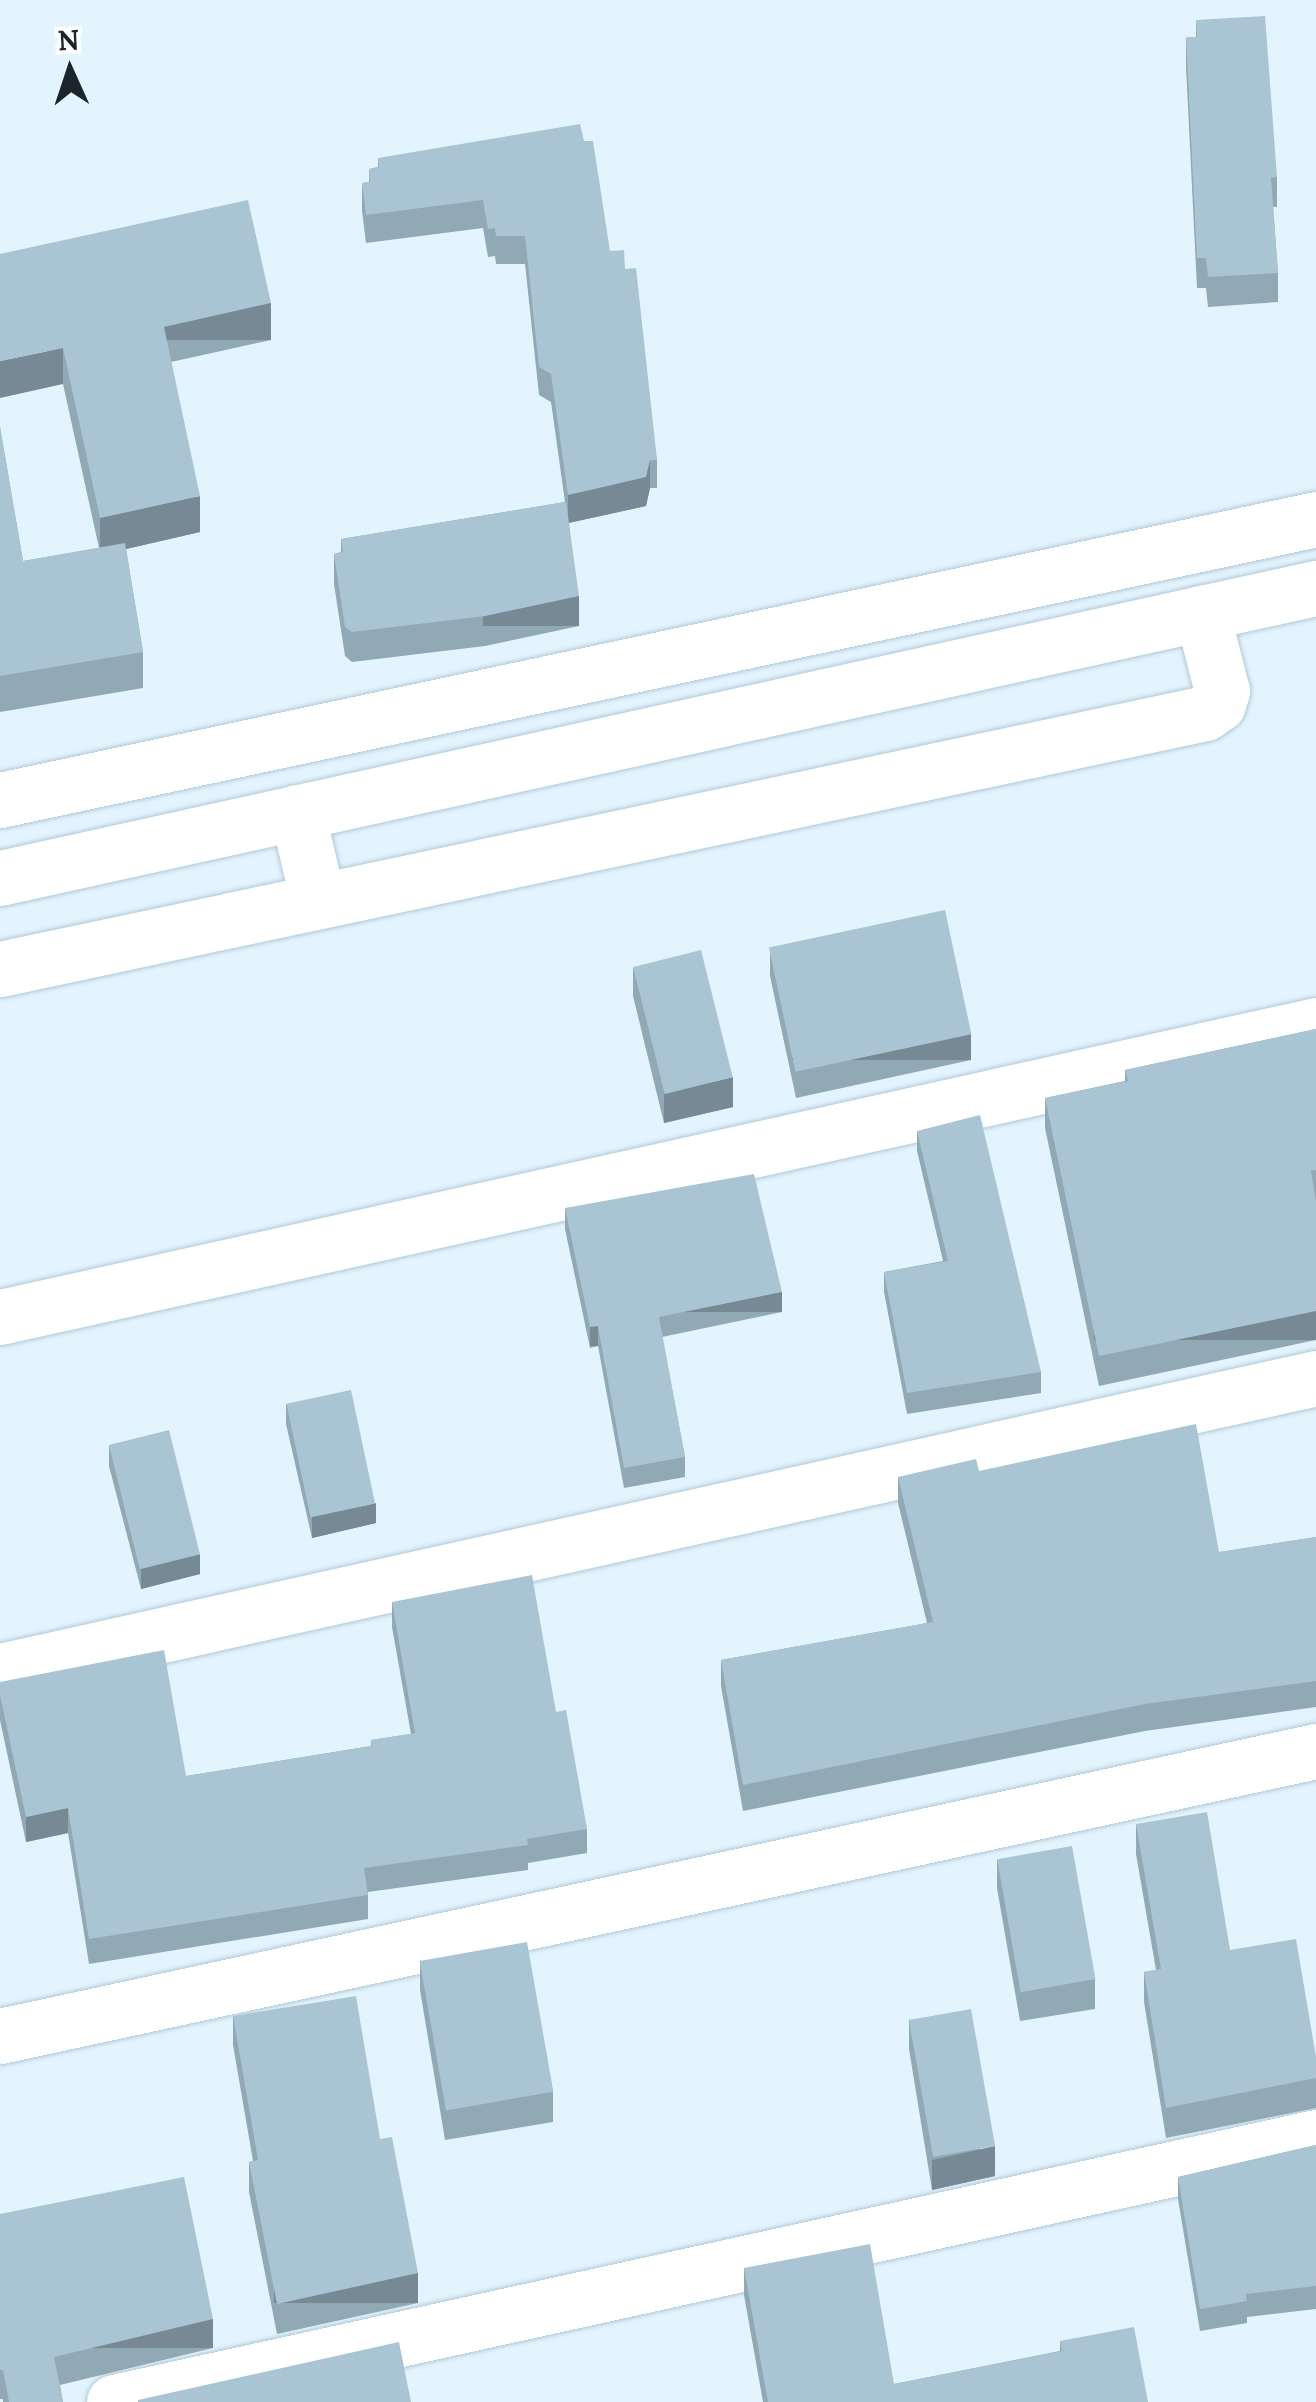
<!DOCTYPE html>
<html>
<head>
<meta charset="utf-8">
<style>
  body { margin:0 }
  #map { position:relative; width:1316px; height:2402px; overflow:hidden; background:#e4f4fe; font-family:Lora,serif }
  div>[style] { position:absolute }
  .roads { filter:drop-shadow(0 0 2px #aec9d8) drop-shadow(0 0 2px #aec9d8) }
  .minor>* { height:55px; margin:-27.5px; padding:0 27.5px; transform-origin:27.5px; border-radius:27.5px; background:#fff }
  .wall>* { inset:0; background:#91a9b5 }
  .shaded-wall>* { inset:0; background:#768994; transform-origin:0 0 }
  .building>* { inset:0; background:#a9c4d3; transform-origin:0 0 }
  span { translate:-50% -50%; white-space:nowrap; text-align:center; line-height:1.15; -webkit-text-stroke:9px #fff; paint-order:stroke }
  .north { position:absolute; left:20px; top:20px; width:100px; height:100px; -webkit-text-stroke:8px #fff; paint-order:stroke; rotate:357deg; font-size:28px; font-weight:700; line-height:40px; text-align:center; color:#1b252b }
  .north::after { content:''; display:block; margin:auto; width:35px; height:45px; background:#1b252b; clip-path:polygon(50% 0,100% 100%,50% 72%,0 100%) }
</style>
</head>
<body>
<div id="map">
  <div class="roads">
    <div class="minor">
      <i style="left:0;top:800px;width:1346px;rotate:-12.05deg"></i>
      <i style="left:297px;top:812px;width:91px;rotate:76.7deg"></i>
      <i style="left:0;top:878px;width:1348px;rotate:-12.43deg"></i>
      <i style="left:0;top:969px;width:1232px;rotate:-11.99deg"></i>
      <i style="left:1205px;top:713px;width:16px;rotate:-35deg"></i>
      <i style="left:1218px;top:704px;width:14px;rotate:-73deg"></i>
      <i style="left:1222px;top:691px;width:81px;rotate:-104.4deg"></i>
      <i style="left:0;top:1317px;width:1348px;rotate:-12.51deg"></i>
      <i style="left:0;top:1671px;width:1348px;rotate:-12.55deg"></i>
      <i style="left:0;top:2036px;width:1347px;rotate:-12.22deg"></i>
      <i style="left:114px;top:2402px;width:1231px;rotate:-12.43deg"></i>
    </div>
  </div>
  <div class="wall">
    <i style="clip-path:polygon(1196px 20px,1277px 177px,1277px 207px,1273px 207px,1278px 273px,1278px 302px,1208px 307px,1206px 288px,1197px 288px,1186px 67px,1186px 37px,1196px 37px)"></i>
    <i style="clip-path:polygon(378px 158px,610px 251px,625px 269px,657px 460px,657px 488px,650px 488px,646px 506px,569px 523px,579px 626px,485px 646px,352px 662px,345px 656px,334px 584px,334px 554px,341px 552px,341px 539px,565px 502px,551px 402px,539px 395px,525px 264px,496px 264px,495px 256px,488px 257px,483px 228px,366px 243px,362px 211px,362px 183px,369px 182px,369px 169px,378px 167px)"></i>
    <i style="clip-path:polygon(0 254px,271px 340px,171px 362px,200px 532px,126px 549px,143px 652px,143px 688px,0 712px,0 427px,23px 561px,99px 548px,63px 384px)"></i>
    <i style="clip-path:polygon(770px 950px,971px 1060px,796px 1098px,770px 976px)"></i>
    <i style="clip-path:polygon(633px 967px,733px 1107px,664px 1123px,633px 996px)"></i>
    <i style="clip-path:polygon(1316px 1029px,1316px 1340px,1099px 1386px,1045px 1128px,1045px 1098px,1125px 1081px,1125px 1070px)"></i>
    <i style="clip-path:polygon(917px 1131px,1041px 1372px,1041px 1393px,907px 1414px,884px 1292px,884px 1272px,943px 1261px,917px 1151px)"></i>
    <i style="clip-path:polygon(565px 1208px,782px 1312px,662px 1337px,685px 1457px,685px 1477px,624px 1488px,598px 1346px,590px 1348px,565px 1229px)"></i>
    <i style="clip-path:polygon(286px 1404px,376px 1523px,312px 1538px,286px 1424px)"></i>
    <i style="clip-path:polygon(109px 1445px,200px 1574px,141px 1589px,109px 1466px)"></i>
    <i style="clip-path:polygon(979px 1471px,1219px 1552px,1316px 1537px,1316px 1707px,1145px 1731px,743px 1811px,721px 1686px,721px 1660px,927px 1623px,898px 1503px,898px 1477px)"></i>
    <i style="clip-path:polygon(392px 1602px,556px 1712px,587px 1829px,587px 1853px,528px 1863px,528px 1870px,368px 1892px,368px 1919px,89px 1964px,68px 1833px,26px 1842px,0 1720px,0 1682px,186px 1776px,371px 1746px,371px 1740px,411px 1734px,392px 1627px)"></i>
    <i style="clip-path:polygon(1136px 1824px,1230px 1950px,1316px 2057px,1316px 2108px,1166px 2138px,1144px 2002px,1144px 1972px,1156px 1970px,1136px 1854px)"></i>
    <i style="clip-path:polygon(997px 1859px,1095px 1979px,1095px 2009px,1020px 2021px,997px 1888px)"></i>
    <i style="clip-path:polygon(420px 1960px,553px 2092px,553px 2122px,445px 2140px,420px 1990px)"></i>
    <i style="clip-path:polygon(233px 2016px,380px 2139px,418px 2303px,277px 2334px,249px 2192px,249px 2162px,253px 2161px,233px 2045px)"></i>
    <i style="clip-path:polygon(909px 2019px,995px 2176px,932px 2190px,909px 2049px)"></i>
    <i style="clip-path:polygon(1316px 2145px,1316px 2309px,1247px 2317px,1247px 2323px,1200px 2331px,1178px 2199px,1178px 2177px)"></i>
    <i style="clip-path:polygon(0 2214px,213px 2348px,60px 2385px,63px 2402px,3px 2402px,3px 2399px,0 2399px)"></i>
    <i style="clip-path:polygon(744px 2268px,894px 2384px,1060px 2351px,1060px 2341px,1148px 2402px,763px 2402px,744px 2295px)"></i>
  </div>
  <div class="shaded-wall">
    <i style="left:271px;top:303px;width:37px;height:110px;rotate:90deg"></i>
    <i style="clip-path:polygon(63px 348px,63px 384px,0 398px,0 361px)"></i>
    <i style="clip-path:polygon(650px 460px,650px 488px,646px 506px,568px 523px,568px 495px)"></i>
    <i style="clip-path:polygon(200px 496px,200px 532px,100px 555px,100px 518px)"></i>
    <i style="left:579px;top:596px;width:30px;height:96px;rotate:90deg"></i>
    <i style="left:971px;top:1034px;width:26px;height:179px;rotate:90deg"></i>
    <i style="clip-path:polygon(733px 1077px,733px 1107px,664px 1123px,664px 1094px)"></i>
    <i style="left:782px;top:1292px;width:20px;height:126px;rotate:90deg"></i>
    <i style="left:1316px;top:1311px;width:29px;height:222px;rotate:90deg"></i>
    <i style="left:598px;top:1326px;width:20px;height:8px;rotate:90deg"></i>
    <i style="clip-path:polygon(376px 1503px,376px 1523px,312px 1538px,312px 1517px)"></i>
    <i style="clip-path:polygon(200px 1554px,200px 1574px,141px 1589px,141px 1568px)"></i>
    <i style="clip-path:polygon(68px 1808px,68px 1833px,26px 1842px,26px 1817px)"></i>
    <i style="clip-path:polygon(995px 2146px,995px 2176px,932px 2190px,932px 2160px)"></i>
    <i style="left:418px;top:2273px;width:30px;height:144px;rotate:90deg"></i>
    <i style="left:213px;top:2319px;width:29px;height:163px;rotate:90deg"></i>
  </div>
  <div class="building">
    <i style="clip-path:polygon(1265px 16px,1277px 177px,1271px 178px,1278px 273px,1208px 277px,1206px 258px,1197px 258px,1186px 37px,1197px 37px,1196px 20px)"></i>
    <i style="clip-path:polygon(580px 124px,584px 141px,593px 141px,610px 251px,624px 250px,625px 269px,636px 268px,657px 460px,650px 460px,646px 477px,568px 495px,551px 374px,539px 367px,525px 236px,496px 236px,495px 228px,488px 229px,483px 200px,366px 215px,362px 183px,370px 182px,369px 169px,379px 167px,378px 158px)"></i>
    <i style="clip-path:polygon(248px 200px,271px 303px,164px 327px,200px 496px,100px 518px,63px 348px,0 361px,0 254px)"></i>
    <i style="clip-path:polygon(0 427px,23px 561px,125px 543px,143px 652px,0 676px)"></i>
    <i style="clip-path:polygon(566px 502px,579px 596px,485px 616px,352px 632px,345px 627px,334px 554px,343px 552px,341px 539px)"></i>
    <i style="left:945px;top:910px;width:127px;height:180px;rotate:78deg"></i>
    <i style="left:701px;top:950px;width:131px;height:70px;rotate:76deg"></i>
    <i style="clip-path:polygon(1316px 1029px,1316px 1170px,1311px 1171px,1316px 1201px,1316px 1311px,1099px 1356px,1045px 1098px,1128px 1081px,1125px 1070px)"></i>
    <i style="clip-path:polygon(980px 1115px,1041px 1372px,907px 1393px,884px 1272px,948px 1261px,917px 1131px)"></i>
    <i style="clip-path:polygon(754px 1174px,782px 1292px,659px 1317px,685px 1457px,624px 1468px,598px 1326px,590px 1327px,565px 1208px)"></i>
    <i style="left:351px;top:1390px;width:116px;height:66px;rotate:78deg"></i>
    <i style="clip-path:polygon(1196px 1424px,1219px 1552px,1316px 1537px,1316px 1681px,1145px 1704px,743px 1785px,721px 1660px,933px 1622px,898px 1477px,976px 1459px,979px 1471px)"></i>
    <i style="left:169px;top:1430px;width:128px;height:62px;rotate:76deg"></i>
    <i style="clip-path:polygon(532px 1575px,556px 1712px,566px 1710px,587px 1829px,527px 1839px,528px 1845px,364px 1868px,368px 1895px,89px 1939px,68px 1808px,26px 1817px,0 1695px,0 1682px,164px 1650px,186px 1776px,372px 1746px,371px 1740px,415px 1733px,392px 1602px)"></i>
    <i style="clip-path:polygon(1207px 1812px,1230px 1950px,1296px 1939px,1316px 2057px,1316px 2078px,1166px 2108px,1144px 1972px,1161px 1969px,1136px 1824px)"></i>
    <i style="left:1072px;top:1846px;width:135px;height:76px;rotate:80deg"></i>
    <i style="left:527px;top:1942px;width:152px;height:109px;rotate:80deg"></i>
    <i style="clip-path:polygon(356px 1996px,380px 2139px,392px 2137px,418px 2273px,277px 2304px,249px 2162px,258px 2160px,233px 2016px)"></i>
    <i style="left:971px;top:2009px;width:139px;height:63px;rotate:80deg"></i>
    <i style="clip-path:polygon(1316px 2145px,1316px 2286px,1246px 2294px,1247px 2301px,1200px 2309px,1178px 2177px)"></i>
    <i style="clip-path:polygon(184px 2177px,213px 2319px,54px 2357px,63px 2402px,9px 2402px,3px 2370px,0 2370px,0 2214px)"></i>
    <i style="clip-path:polygon(870px 2244px,894px 2384px,1062px 2351px,1060px 2341px,1134px 2327px,1148px 2402px,768px 2402px,744px 2268px)"></i>
    <i style="clip-path:polygon(399px 2342px,411px 2402px,138px 2402px,138px 2400px)"></i>
  </div>
  <div class="north">N</div>
</div>
</body>
</html>
